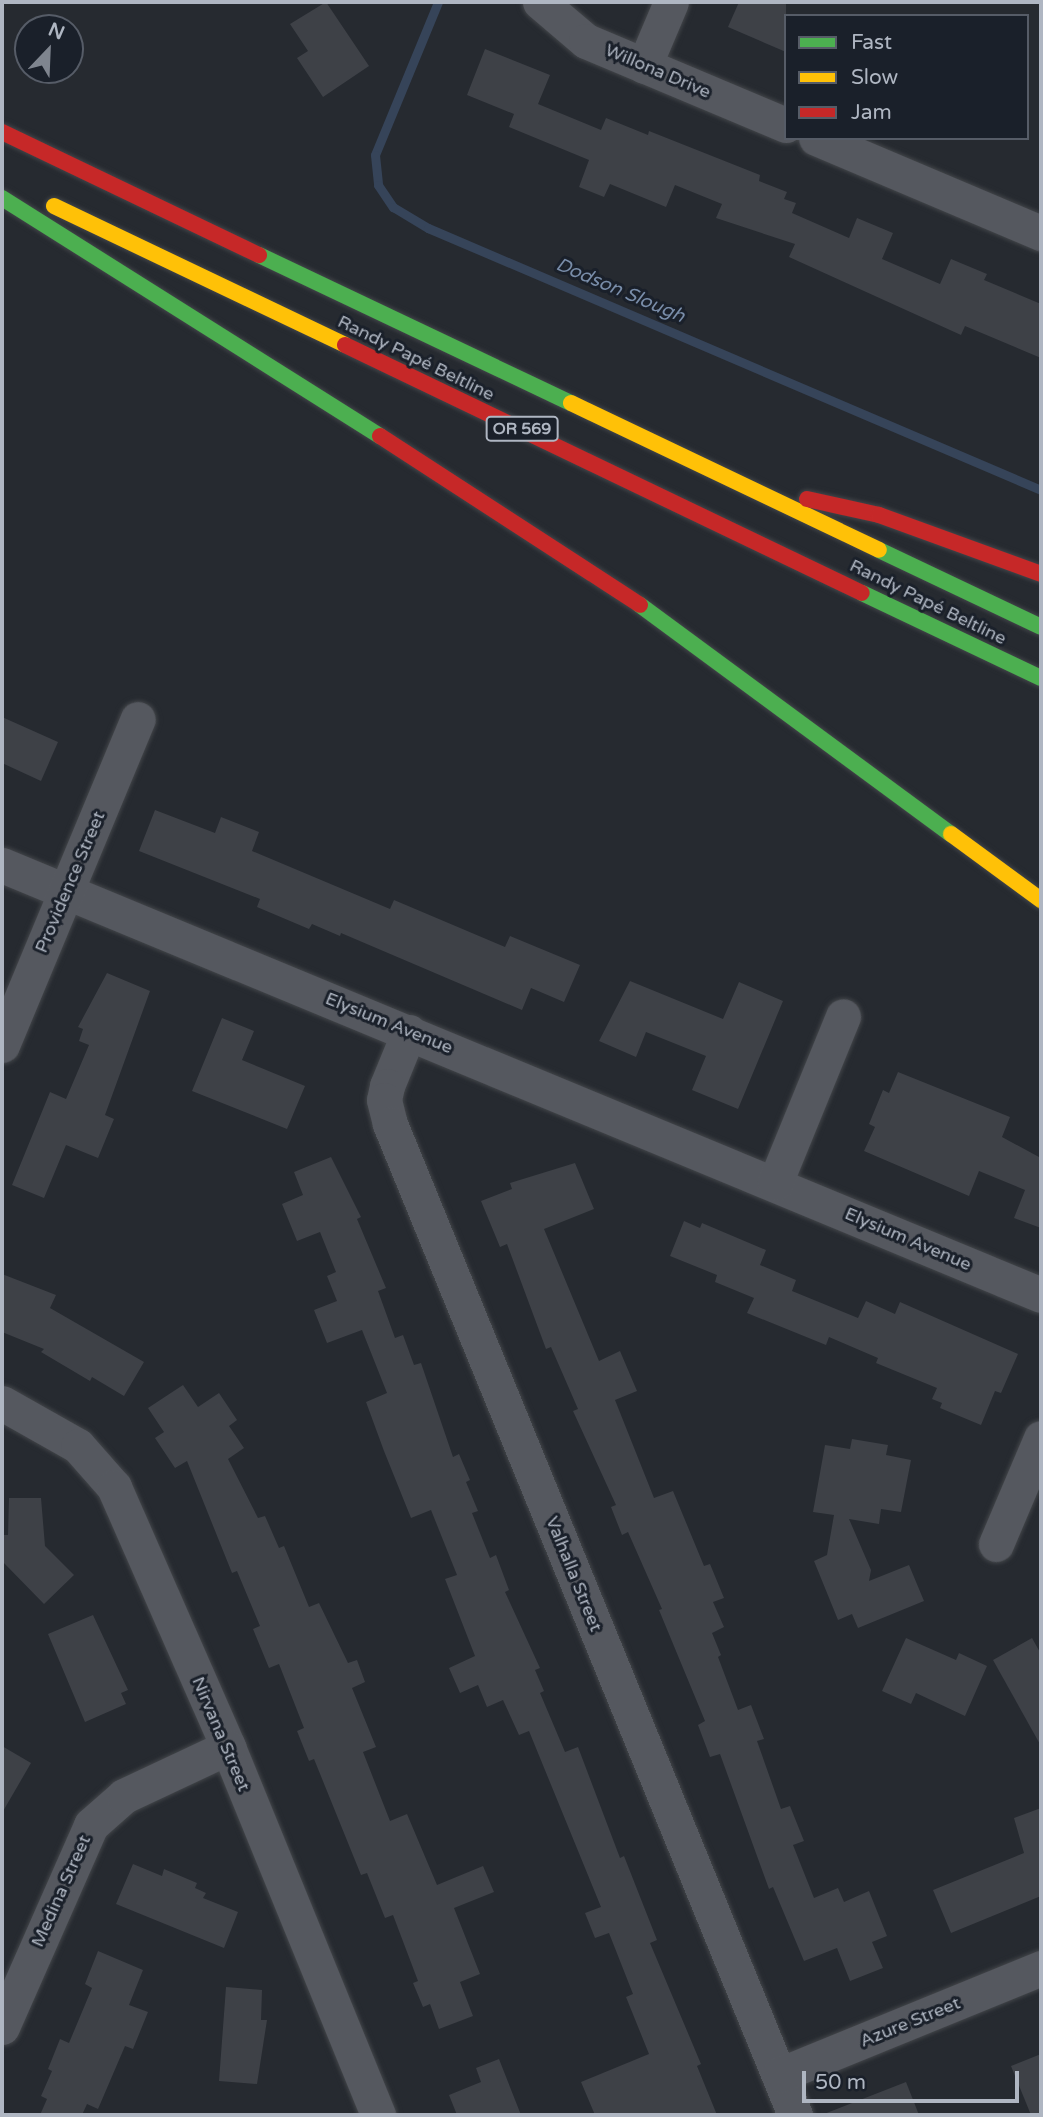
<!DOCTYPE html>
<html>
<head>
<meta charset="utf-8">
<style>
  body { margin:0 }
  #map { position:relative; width:1043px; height:2117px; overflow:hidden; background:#262a30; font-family:"Varela Round",sans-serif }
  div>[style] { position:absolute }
  .stream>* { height:9px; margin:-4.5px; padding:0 4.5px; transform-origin:4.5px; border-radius:4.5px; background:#364459 }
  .building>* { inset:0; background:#3e4147 }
  .roads { filter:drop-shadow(0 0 2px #424549) drop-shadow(0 0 2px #424549) }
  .street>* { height:35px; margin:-17.5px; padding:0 17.5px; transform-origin:17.5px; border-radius:17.5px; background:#55585f }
  .fast>* { height:16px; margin:-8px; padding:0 8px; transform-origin:8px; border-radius:8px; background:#4caf50 }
  .slow>* { height:16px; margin:-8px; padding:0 8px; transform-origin:8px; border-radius:8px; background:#ffc107 }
  .jam>* { height:16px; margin:-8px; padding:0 8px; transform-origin:8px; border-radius:8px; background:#c62828 }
  span { translate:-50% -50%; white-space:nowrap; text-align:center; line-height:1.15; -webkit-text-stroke:6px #1a202a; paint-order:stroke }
  .shield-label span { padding:2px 5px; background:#1a202a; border:2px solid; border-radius:5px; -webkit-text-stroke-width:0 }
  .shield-label { font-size:16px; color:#afb6c2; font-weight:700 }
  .street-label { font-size:18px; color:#afb6c2 }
  .water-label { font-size:19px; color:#798da9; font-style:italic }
  .frame { position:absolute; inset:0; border:4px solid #afb6c2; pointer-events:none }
  .legend { position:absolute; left:784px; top:14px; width:245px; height:126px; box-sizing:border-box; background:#1a202a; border:2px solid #565c67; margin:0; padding:9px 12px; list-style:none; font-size:21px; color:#afb6c2 }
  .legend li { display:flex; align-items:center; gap:14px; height:35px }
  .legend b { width:35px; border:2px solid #565c67 }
  .north { position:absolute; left:14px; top:14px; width:70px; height:70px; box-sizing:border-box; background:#1a202a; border:2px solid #565c67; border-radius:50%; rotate:23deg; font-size:19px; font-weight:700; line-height:28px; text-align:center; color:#afb6c2 }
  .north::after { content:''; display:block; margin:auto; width:24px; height:32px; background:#7f858f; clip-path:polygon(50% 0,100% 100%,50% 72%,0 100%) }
  .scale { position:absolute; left:802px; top:2071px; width:217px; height:32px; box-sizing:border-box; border:4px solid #afb6c2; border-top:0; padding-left:9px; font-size:21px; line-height:24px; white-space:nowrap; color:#afb6c2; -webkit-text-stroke:5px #1a202a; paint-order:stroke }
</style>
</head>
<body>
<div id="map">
  <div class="stream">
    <i style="left:438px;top:2px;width:165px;rotate:112.4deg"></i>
    <i style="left:375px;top:155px;width:30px;rotate:84deg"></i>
    <i style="left:378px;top:185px;width:27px;rotate:56deg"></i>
    <i style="left:393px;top:207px;width:41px;rotate:31deg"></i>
    <i style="left:428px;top:228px;width:667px;rotate:23.14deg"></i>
  </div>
  <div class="building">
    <i style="clip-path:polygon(326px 2px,369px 66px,323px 97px,297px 58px,308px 51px,290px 24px)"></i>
    <i style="clip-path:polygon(739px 2px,786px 2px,786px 52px,728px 27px)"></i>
    <i style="clip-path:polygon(485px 49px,550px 75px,538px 104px,601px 130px,606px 118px,648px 135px,649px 131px,760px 175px,759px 181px,787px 192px,784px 199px,796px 203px,792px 213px,849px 238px,857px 218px,893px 233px,882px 259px,940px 284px,951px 259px,987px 274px,984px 280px,1041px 304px,1041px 358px,965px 326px,961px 335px,789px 257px,795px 244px,716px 218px,722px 204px,675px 185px,666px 207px,610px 184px,604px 197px,579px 187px,589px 160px,509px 127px,514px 114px,467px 95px)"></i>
    <i style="clip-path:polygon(2px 717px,58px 742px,41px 781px,2px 763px)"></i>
    <i style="clip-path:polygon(155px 810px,215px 833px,221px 817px,259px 832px,252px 851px,390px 909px,394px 900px,505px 947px,510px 936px,580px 965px,564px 1002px,531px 988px,522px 1010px,341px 933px,340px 936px,312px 924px,309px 929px,257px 907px,260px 899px,139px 851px)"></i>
    <i style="clip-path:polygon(107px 973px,150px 991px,105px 1115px,114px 1119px,98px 1158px,66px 1145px,44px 1198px,12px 1185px,50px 1092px,66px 1099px,89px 1045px,79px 1041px,83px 1029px,78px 1027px)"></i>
    <i style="clip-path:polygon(630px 981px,723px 1019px,739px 982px,783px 1001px,738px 1109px,692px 1090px,706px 1056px,646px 1032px,636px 1057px,599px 1041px)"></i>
    <i style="clip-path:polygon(222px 1018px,254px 1031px,242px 1060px,305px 1086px,287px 1129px,192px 1091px)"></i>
    <i style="clip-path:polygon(898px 1072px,1010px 1117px,1002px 1137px,1039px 1157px,1041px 1153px,1041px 1228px,1014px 1218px,1025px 1190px,979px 1171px,969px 1196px,864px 1151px,875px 1127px,869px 1124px,883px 1090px,889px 1093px)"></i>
    <i style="clip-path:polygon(331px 1157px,361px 1217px,357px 1219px,386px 1288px,378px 1291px,395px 1338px,403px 1335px,414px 1365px,421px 1363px,453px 1457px,459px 1454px,470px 1480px,466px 1482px,478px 1511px,472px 1513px,490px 1558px,496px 1555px,509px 1590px,505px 1592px,540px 1668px,535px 1670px,544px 1691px,540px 1693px,565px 1752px,578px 1747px,620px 1858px,624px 1856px,657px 1940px,650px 1943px,701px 2064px,697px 2066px,717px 2115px,595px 2115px,581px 2082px,649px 2054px,626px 1997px,633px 1994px,609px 1933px,595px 1938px,585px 1913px,601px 1907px,529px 1731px,519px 1735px,503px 1700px,487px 1707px,478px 1685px,460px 1693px,449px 1668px,475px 1656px,445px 1579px,457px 1575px,431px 1510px,411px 1518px,384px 1451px,366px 1402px,387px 1393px,362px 1330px,327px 1343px,314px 1310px,337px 1301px,327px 1276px,336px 1272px,320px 1232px,297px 1241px,282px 1204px,303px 1195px,294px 1172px)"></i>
    <i style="clip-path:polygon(575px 1163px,594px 1209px,544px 1229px,599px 1361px,620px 1351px,637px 1391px,615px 1400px,654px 1498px,673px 1491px,704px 1566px,710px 1564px,724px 1598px,713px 1602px,724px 1627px,712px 1633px,721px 1655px,718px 1657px,738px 1710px,751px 1705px,764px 1739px,757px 1741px,781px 1809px,790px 1806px,804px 1841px,793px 1845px,814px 1898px,838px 1888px,844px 1902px,869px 1891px,887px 1936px,872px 1942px,883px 1968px,850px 1981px,837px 1948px,804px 1961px,773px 1887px,769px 1889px,720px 1754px,710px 1757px,698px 1725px,705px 1721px,659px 1610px,662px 1609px,628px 1532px,622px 1535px,611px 1507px,616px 1505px,573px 1411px,578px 1409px,551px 1347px,546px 1349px,507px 1244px,500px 1247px,481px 1201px,512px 1189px,510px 1183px)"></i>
    <i style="clip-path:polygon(684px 1221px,700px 1228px,702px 1223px,766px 1250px,760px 1265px,796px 1280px,792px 1291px,858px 1318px,866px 1301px,895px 1314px,900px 1302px,1018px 1354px,1001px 1393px,995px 1391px,981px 1425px,940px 1408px,942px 1403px,932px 1399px,937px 1388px,876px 1363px,878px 1358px,829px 1337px,826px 1345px,747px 1313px,754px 1298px,715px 1282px,717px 1275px,670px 1256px)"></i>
    <i style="clip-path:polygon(2px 1274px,56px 1295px,50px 1308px,144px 1362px,124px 1396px,92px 1377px,90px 1381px,41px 1352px,44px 1349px,2px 1332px)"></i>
    <i style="clip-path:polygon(183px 1385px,198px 1407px,219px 1393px,237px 1420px,229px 1426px,244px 1448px,228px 1459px,258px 1518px,265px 1516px,279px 1548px,284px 1546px,309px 1607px,319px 1603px,348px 1663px,357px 1660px,365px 1682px,352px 1688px,376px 1747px,363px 1752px,390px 1821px,407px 1814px,437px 1885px,483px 1866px,494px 1892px,454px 1908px,480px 1974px,460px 1982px,473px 2016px,439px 2029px,430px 2004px,423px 2007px,413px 1983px,418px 1981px,393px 1915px,385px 1918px,367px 1873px,361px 1875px,314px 1759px,309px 1761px,297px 1731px,304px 1728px,279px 1664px,269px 1668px,253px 1629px,260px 1626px,237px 1571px,232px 1573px,187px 1461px,175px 1468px,155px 1438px,164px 1432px,148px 1408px)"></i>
    <i style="clip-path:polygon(852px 1439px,888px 1445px,886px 1455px,911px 1460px,901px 1512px,881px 1509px,879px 1524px,849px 1519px,871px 1570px,869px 1581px,909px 1565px,924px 1601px,858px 1628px,852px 1614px,838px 1620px,814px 1561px,827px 1555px,834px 1515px,813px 1512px,825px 1445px,850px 1449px)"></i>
    <i style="clip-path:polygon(9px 1498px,41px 1498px,45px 1546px,74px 1575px,44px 1604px,2px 1561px,2px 1535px,8px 1535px)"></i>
    <i style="clip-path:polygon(93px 1615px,128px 1690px,121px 1693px,126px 1704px,85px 1722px,48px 1634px)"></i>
    <i style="clip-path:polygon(906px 1638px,956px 1660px,959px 1653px,987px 1666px,965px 1716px,916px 1693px,911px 1704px,882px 1691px)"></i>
    <i style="clip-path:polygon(1032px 1638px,1041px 1654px,1041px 1746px,993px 1660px)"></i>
    <i style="clip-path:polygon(2px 1746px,31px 1763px,2px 1813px)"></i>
    <i style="clip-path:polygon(1041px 1808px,1041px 1896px,951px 1933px,933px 1890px,1024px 1853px,1014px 1818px)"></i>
    <i style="clip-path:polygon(133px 1864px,162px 1876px,164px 1869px,197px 1883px,195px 1888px,206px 1893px,203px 1898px,238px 1912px,224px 1948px,116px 1904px)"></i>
    <i style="clip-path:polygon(98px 1951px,143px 1970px,129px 2005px,148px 2012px,133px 2049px,125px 2046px,98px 2109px,87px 2104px,82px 2115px,40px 2115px,47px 2099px,41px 2096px,52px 2071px,48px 2069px,60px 2039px,69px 2043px,92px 1988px,85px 1984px)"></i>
    <i style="clip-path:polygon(226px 1987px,262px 1990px,261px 2020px,267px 2020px,257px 2084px,219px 2081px)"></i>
    <i style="clip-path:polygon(1041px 2054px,1041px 2115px,1031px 2115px,1011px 2066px)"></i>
    <i style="clip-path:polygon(499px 2059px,521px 2115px,457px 2115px,449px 2095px,481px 2082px,476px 2068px)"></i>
    <i style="clip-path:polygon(906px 2082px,919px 2115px,825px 2115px,824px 2114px)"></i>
  </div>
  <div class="roads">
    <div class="street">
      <i style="left:540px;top:2px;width:60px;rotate:40.3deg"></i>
      <i style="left:586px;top:41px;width:217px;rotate:22.8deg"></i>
      <i style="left:644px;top:66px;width:69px;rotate:-67.1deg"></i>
      <i style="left:816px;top:138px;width:244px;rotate:22.9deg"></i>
      <i style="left:2px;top:865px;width:1124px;rotate:22.48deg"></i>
      <i style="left:409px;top:1032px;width:58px;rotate:112.2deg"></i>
      <i style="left:387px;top:1086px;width:14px;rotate:102deg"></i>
      <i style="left:384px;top:1100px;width:25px;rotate:76deg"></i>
      <i style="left:390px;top:1124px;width:1071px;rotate:67.77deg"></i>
      <i style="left:2px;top:1045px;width:353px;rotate:-67.4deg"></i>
      <i style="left:775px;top:1183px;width:180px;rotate:-67.8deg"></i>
      <i style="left:2px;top:1403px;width:87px;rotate:29.5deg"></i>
      <i style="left:78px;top:1446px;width:55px;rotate:48.7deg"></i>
      <i style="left:114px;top:1487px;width:284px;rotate:66.3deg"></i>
      <i style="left:228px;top:1747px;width:397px;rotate:67.8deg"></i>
      <i style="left:996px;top:1544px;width:115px;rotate:-67deg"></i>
      <i style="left:2px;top:2027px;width:221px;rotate:-66.2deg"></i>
      <i style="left:91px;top:1825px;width:44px;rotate:-41.3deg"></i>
      <i style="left:124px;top:1796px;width:115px;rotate:-25.2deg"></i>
      <i style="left:779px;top:2075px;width:283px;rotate:-22.2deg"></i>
    </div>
    <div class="fast">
      <i style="left:2px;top:198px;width:447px;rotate:32.2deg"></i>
      <i style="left:259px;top:255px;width:345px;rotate:25.4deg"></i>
      <i style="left:879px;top:550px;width:179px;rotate:25.4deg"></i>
      <i style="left:862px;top:593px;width:198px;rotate:25.4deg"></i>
      <i style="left:640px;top:605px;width:386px;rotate:36.4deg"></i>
    </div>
    <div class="slow">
      <i style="left:54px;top:206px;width:322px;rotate:25.5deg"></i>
      <i style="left:571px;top:403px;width:341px;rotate:25.5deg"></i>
      <i style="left:951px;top:834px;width:112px;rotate:36.3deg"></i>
    </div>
    <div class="jam">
      <i style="left:2px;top:132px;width:285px;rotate:25.6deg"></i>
      <i style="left:345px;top:345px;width:573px;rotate:25.63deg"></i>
      <i style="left:380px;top:436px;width:310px;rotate:33deg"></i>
      <i style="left:807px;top:499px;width:74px;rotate:12.5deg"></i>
      <i style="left:879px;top:515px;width:172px;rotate:20deg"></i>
    </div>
  </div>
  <div class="shield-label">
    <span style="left:522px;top:429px">OR 569</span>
  </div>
  <div class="street-label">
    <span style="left:658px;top:71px;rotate:23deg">Willona Drive</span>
    <span style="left:416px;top:358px;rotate:26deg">Randy Papé Beltline</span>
    <span style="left:928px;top:602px;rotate:26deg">Randy Papé Beltline</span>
    <span style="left:70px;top:882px;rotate:-67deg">Providence Street</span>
    <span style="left:389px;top:1023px;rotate:22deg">Elysium Avenue</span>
    <span style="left:908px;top:1239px;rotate:23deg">Elysium Avenue</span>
    <span style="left:574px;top:1574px;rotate:68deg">Valhalla Street</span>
    <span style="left:221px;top:1734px;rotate:67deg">Nirvana Street</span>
    <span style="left:61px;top:1891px;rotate:-66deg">Medina Street</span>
    <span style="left:910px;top:2022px;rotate:-22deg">Azure Street</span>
  </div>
  <div class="water-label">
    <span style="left:620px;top:291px;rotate:23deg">Dodson Slough</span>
  </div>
  <div class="frame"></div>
  <ul class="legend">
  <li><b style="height:9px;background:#4caf50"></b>Fast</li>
  <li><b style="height:9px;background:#ffc107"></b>Slow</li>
  <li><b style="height:9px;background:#c62828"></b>Jam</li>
  </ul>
  <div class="north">N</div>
  <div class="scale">50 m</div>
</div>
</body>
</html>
